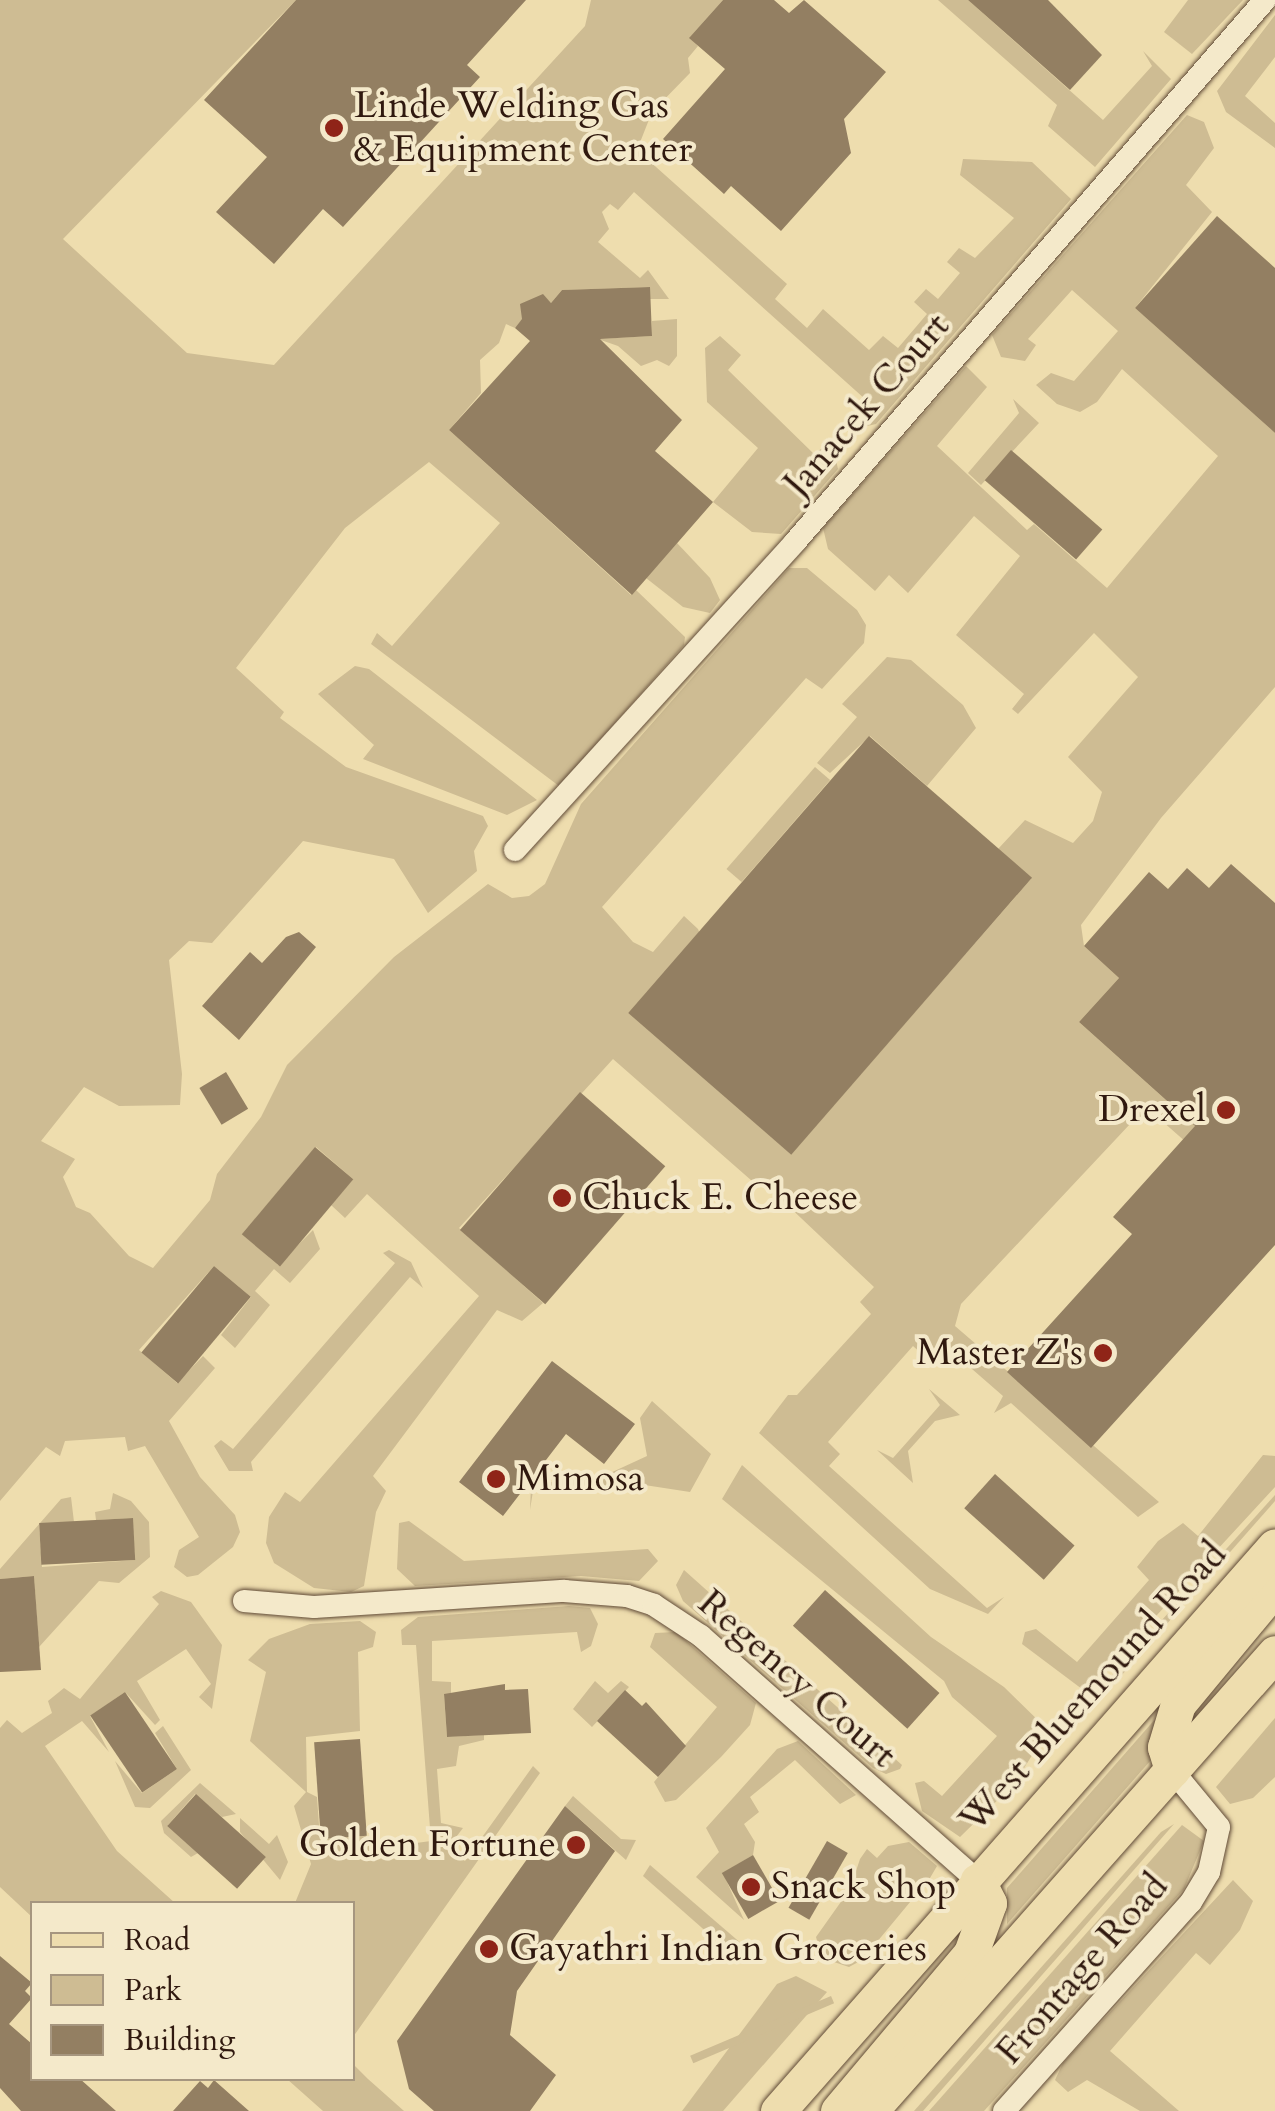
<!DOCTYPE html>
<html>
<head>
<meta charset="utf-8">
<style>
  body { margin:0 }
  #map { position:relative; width:1275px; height:2111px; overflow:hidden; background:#eeddae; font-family:Cardo,serif }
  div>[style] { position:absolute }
  .green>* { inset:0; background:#cebc93; transform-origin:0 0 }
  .building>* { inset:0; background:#937f62; transform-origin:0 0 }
  .roads { filter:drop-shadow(0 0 2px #604a37) drop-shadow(0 0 2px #604a37) }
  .street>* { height:22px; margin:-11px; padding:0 11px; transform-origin:11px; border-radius:11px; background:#f4e9ca }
  .primary>* { height:35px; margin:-17.5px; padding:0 17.5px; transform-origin:17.5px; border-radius:17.5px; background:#eeddae }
  .dots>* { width:28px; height:28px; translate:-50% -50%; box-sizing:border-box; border:5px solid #f4e9ca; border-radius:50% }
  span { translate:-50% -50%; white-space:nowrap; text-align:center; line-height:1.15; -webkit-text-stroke:8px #f4e9ca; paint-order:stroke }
  .poi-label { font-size:38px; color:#30190f }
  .left { translate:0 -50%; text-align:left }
  .right { translate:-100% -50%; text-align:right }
  .street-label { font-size:38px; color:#30190f }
  .legend { position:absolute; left:30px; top:1901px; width:325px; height:180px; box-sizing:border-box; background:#f4e9ca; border:2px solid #a6967f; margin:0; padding:12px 18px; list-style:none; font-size:30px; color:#30190f }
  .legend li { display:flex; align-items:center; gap:20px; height:50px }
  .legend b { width:50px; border:2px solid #a6967f }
</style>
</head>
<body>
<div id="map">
  <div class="green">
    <i style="clip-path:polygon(0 0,296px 0,63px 239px,187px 353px,274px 365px,585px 26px,591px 0,723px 0,690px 37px,698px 46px,688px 58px,690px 73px,652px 112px,637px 150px,787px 284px,775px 299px,807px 328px,823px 309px,869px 350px,883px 336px,898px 348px,927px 314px,914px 302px,926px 289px,938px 299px,960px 273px,947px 262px,959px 248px,975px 258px,1014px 218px,960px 175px,963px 159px,1032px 162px,1071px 199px,876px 424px,863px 427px,850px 415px,865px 399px,634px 192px,618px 210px,610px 204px,602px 212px,609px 229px,598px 242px,640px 278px,648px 270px,669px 299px,650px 299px,649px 287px,562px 290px,551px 303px,543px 295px,515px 328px,506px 324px,499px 343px,480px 360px,481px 393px,449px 430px,631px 595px,636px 590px,685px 637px,684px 645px,559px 786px,371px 644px,377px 633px,392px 646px,500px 523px,429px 462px,345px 528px,236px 668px,284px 712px,280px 718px,346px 767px,483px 816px,488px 826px,474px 851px,477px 871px,428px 913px,394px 859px,303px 841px,212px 943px,189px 941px,169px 960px,182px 1074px,180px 1105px,119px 1106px,84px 1087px,41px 1141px,75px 1159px,63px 1177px,76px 1207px,90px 1213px,129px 1256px,153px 1268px,210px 1200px,217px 1174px,261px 1117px,287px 1065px,394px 957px,488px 884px,512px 898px,529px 896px,545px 884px,581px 804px,789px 568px,807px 568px,857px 610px,866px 625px,864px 643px,822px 689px,806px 678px,602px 907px,633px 942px,653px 952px,684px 916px,698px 929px,791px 1154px,1031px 879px,998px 849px,1025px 820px,1073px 843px,1093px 821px,1102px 792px,1068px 757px,1138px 677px,1094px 633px,1018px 714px,1012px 709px,1024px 694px,956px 635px,1020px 556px,974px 516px,908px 593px,889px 575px,875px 591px,828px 549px,823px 528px,966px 366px,987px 387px,937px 446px,1027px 530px,1034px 524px,1107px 588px,1218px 456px,1122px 369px,1097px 402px,1080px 412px,1057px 404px,1036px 385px,1051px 373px,1074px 381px,1118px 331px,1072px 290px,1028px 339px,1036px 345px,1025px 361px,1001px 357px,992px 335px,1187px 115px,1204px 122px,1214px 148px,1186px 185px,1212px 212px,1135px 308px,1275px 433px,1275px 687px,1161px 818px,1081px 925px,1084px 946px,1119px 978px,1079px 1022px,1275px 1198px,1228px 1179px,1162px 1121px,1131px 1123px,961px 1304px,955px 1326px,1159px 1502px,1138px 1517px,1011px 1403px,994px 1413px,1003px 1396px,941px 1342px,925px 1357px,913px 1346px,828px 1442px,840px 1454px,829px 1466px,987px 1608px,1004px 1597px,988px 1614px,930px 1589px,759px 1433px,788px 1395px,797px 1395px,871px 1314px,860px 1302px,874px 1287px,765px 1184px,752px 1181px,613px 1059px,459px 1228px,543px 1303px,522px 1321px,497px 1310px,373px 1476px,386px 1491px,376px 1512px,364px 1586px,351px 1592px,314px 1588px,274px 1563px,266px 1543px,269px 1517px,285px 1492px,300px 1502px,479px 1296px,367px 1194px,345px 1218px,331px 1205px,353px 1179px,316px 1147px,242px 1234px,278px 1265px,313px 1230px,320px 1249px,290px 1283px,274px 1269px,255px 1291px,270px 1305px,235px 1348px,221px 1335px,251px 1297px,214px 1266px,139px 1350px,177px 1383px,203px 1356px,215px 1368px,169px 1421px,200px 1477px,235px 1515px,240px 1532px,233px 1547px,198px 1575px,187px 1577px,174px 1567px,179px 1550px,199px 1537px,145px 1446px,128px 1451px,125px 1437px,65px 1441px,60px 1456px,46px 1447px,0 1501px)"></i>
    <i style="clip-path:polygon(938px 0,968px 0,1103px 120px,1152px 66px,1143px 51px,1171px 79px,1095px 167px,1048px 126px,1057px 105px)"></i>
    <i style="clip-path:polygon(1188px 0,1243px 0,1192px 54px,1164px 32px)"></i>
    <i style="clip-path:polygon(1275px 15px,1275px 57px,1245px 96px,1275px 123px,1275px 148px,1226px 112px,1217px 91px)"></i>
    <i style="clip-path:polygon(677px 319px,677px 356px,669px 366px,657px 360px,641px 366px,618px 346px,598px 339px,652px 336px,652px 321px)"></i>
    <i style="clip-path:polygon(720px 336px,741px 355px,728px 370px,814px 454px,832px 441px,838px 469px,781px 534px,752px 532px,713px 502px,758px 448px,707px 402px,705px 348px)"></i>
    <i style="clip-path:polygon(1013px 399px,1039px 423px,981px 485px,968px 473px,1019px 413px)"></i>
    <i style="clip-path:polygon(677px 543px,710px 578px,720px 600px,710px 613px,683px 607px,646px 578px)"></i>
    <i style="clip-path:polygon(887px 657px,911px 660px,963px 705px,976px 728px,927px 786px,870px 736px,830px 773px,817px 763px,857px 717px,842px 704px)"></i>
    <i style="clip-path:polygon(355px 666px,369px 669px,537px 800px,507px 815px,363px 759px,374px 745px,318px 694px)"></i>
    <i style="left:815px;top:767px;width:20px;height:135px;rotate:41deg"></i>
    <i style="clip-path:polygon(389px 1250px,411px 1262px,423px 1288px,410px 1277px,251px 1462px,253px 1471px,229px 1471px,214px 1446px,221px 1440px,233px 1449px,395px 1263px,383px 1253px)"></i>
    <i style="clip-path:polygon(929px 1389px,960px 1415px,935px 1421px,908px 1451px,913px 1483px,877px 1450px,893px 1458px,940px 1405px)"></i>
    <i style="clip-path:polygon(652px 1401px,711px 1454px,690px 1492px,638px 1484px,533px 1491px,530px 1510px,531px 1485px,608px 1474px,647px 1456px,640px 1418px)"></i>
    <i style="clip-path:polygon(1263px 1455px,1275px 1456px,1275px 1487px,1086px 1692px,1022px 1644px,1025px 1632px,1036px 1629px,1077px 1662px,1149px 1580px,1137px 1567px,1158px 1541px,1183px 1523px,1198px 1536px)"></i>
    <i style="clip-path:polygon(742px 1465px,931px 1637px,1004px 1687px,1048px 1730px,1014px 1784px,960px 1837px,922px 1811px,915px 1783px,924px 1781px,942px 1796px,997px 1736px,952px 1697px,944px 1681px,722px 1499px)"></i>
    <i style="clip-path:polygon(113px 1493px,131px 1501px,149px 1522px,150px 1557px,119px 1583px,99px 1581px,39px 1647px,34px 1576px,0 1579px,0 1569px,61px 1499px,71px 1497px,74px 1522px,39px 1525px,42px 1567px,135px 1560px,132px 1518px,96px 1520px,95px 1512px,110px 1509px)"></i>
    <i style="clip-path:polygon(1275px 1495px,1275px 1501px,1113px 1685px,1095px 1694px)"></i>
    <i style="clip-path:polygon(409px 1521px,464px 1561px,648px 1549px,658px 1561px,639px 1581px,581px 1576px,415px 1586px,397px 1569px,399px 1523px)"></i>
    <i style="clip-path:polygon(684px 1570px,902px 1765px,900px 1769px,886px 1774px,873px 1768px,683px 1601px,676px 1585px)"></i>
    <i style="clip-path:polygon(161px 1591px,191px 1602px,222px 1645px,212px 1709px,199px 1697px,211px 1684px,186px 1649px,137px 1681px,160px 1720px,155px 1725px,125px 1692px,90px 1716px,109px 1752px,82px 1721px,45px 1746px,117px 1851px,175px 1903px,32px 1904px,32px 1917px,0 1887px,0 1728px,7px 1720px,22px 1733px,52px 1713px,48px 1701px,64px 1688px,80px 1699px,159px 1604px,152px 1597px)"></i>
    <i style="clip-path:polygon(569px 1606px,590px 1608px,598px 1624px,591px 1646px,581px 1652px,577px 1632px,432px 1641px,432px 1681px,451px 1682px,451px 1694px,444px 1695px,447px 1737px,484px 1735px,484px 1740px,459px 1746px,456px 1766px,437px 1769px,441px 1823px,463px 1828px,447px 1849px,465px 1861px,533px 1766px,540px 1773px,353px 2037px,352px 1904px,295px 1903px,311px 1864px,294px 1806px,306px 1792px,250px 1741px,266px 1672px,248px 1660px,269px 1639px,310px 1624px,360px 1621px,376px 1632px,373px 1647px,358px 1652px,360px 1731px,306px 1737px,307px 1792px,317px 1797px,320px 1839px,366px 1836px,368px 1846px,415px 1854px,416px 1843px,431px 1841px,416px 1645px,402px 1645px,401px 1630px,418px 1617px)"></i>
    <i style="clip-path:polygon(676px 1632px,756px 1703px,750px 1725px,721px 1757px,676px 1800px,665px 1802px,654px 1782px,717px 1707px,650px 1647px,655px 1633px)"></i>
    <i style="clip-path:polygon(595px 1681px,608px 1693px,621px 1681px,629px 1687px,592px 1727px,573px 1709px)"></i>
    <i style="clip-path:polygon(1157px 1717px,1151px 1760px,1007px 1924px,1007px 1888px)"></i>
    <i style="clip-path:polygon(1275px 1718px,1275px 1777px,1253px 1798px,1230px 1804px,1216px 1787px)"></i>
    <i style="clip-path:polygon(163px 1726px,191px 1770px,150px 1808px,135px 1807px,115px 1761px,142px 1793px,177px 1769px,155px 1733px)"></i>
    <i style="clip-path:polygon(798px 1741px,856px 1795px,840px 1804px,795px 1760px,750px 1797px,759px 1812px,744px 1824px,755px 1842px,753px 1855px,723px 1873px,744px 1920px,696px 1877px,719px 1852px,706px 1828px,777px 1749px)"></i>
    <i style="clip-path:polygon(200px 1783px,236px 1814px,222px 1817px,195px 1794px,168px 1825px,198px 1853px,191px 1857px,164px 1833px,161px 1821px)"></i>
    <i style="clip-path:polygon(573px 1796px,621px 1839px,636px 1840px,626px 1860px,565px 1806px)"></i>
    <i style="clip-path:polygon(240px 1818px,269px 1844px,277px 1835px,288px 1862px,280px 1880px,240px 1832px)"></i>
    <i style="clip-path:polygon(1174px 1824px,923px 2111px,914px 2111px,1161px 1832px)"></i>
    <i style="clip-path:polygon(1182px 1825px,1204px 1841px,1184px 1889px,984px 2111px,929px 2111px)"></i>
    <i style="clip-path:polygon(909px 1842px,937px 1866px,930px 1878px,862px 1960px,849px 1967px,822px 1958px,816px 1937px,850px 1889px,860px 1859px,867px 1849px,877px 1858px,888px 1846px)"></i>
    <i style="clip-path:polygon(650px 1865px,750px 1951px,754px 1960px,743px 1964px,643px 1876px)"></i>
    <i style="clip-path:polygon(1233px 1880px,1253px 1901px,1240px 1930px,1210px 1965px,1196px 1953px,1110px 2051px,1179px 2111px,1140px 2111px,1087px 2080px,1068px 2092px,1055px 2080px,1063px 2063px)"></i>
    <i style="clip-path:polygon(796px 1976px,827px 1992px,723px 2111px,682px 2111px,777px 1984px)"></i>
    <i style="left:831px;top:1996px;width:8px;height:153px;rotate:67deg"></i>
    <i style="clip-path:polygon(353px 2064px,368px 2079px,404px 2111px,323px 2111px,287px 2079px,352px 2078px)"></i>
  </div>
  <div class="building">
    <i style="clip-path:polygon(296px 0,526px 0,467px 65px,480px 77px,343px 227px,323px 209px,274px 264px,216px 212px,267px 157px,204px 100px)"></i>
    <i style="clip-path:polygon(723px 0,774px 0,789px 13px,804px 0,886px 72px,844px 119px,851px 153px,781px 231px,731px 186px,724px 194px,663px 139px,725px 69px,689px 38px)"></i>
    <i style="clip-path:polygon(968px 0,1048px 0,1102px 55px,1070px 90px)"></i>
    <i style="clip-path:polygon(1217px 216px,1275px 268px,1275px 433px,1135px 308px)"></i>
    <i style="clip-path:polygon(650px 287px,652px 336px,600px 339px,682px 420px,655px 451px,713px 502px,632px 595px,449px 430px,530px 341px,515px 328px,522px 319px,520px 304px,543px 294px,551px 303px,562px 290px)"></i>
    <i style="left:1011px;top:450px;width:121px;height:40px;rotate:41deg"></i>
    <i style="left:869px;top:736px;width:216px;height:367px;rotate:41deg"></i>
    <i style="clip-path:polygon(1231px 864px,1275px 903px,1275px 1245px,1091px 1448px,1007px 1372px,1132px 1234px,1113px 1217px,1195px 1126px,1079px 1022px,1119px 978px,1084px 946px,1149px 872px,1168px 889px,1187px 868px,1209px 888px)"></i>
    <i style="clip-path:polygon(299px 932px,316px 947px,239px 1040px,202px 1006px,250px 952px,262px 963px,286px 937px)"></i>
    <i style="left:226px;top:1072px;width:43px;height:31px;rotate:59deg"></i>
    <i style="left:580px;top:1092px;width:113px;height:183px;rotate:41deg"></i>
    <i style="left:315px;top:1147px;width:50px;height:114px;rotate:40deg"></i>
    <i style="left:214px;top:1266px;width:48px;height:113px;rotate:40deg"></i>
    <i style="clip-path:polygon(552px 1361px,635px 1424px,604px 1464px,566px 1434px,503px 1516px,459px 1482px)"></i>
    <i style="left:995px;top:1474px;width:107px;height:46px;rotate:42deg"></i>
    <i style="left:133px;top:1518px;width:42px;height:94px;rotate:87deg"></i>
    <i style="clip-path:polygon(34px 1576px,41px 1670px,0 1672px,0 1579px)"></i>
    <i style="left:825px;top:1590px;width:154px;height:48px;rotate:42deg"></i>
    <i style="clip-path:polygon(505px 1684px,505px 1690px,528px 1689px,531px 1733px,447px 1737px,444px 1694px)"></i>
    <i style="clip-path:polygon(625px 1690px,642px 1706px,646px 1702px,686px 1746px,658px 1777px,597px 1721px)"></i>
    <i style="left:125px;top:1692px;width:93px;height:42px;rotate:56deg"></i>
    <i style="left:360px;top:1739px;width:97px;height:46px;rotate:86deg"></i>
    <i style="left:196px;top:1794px;width:94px;height:43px;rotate:42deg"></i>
    <i style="clip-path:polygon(565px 1806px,615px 1851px,517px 1991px,510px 2035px,556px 2075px,530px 2111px,434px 2111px,409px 2089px,397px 2041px)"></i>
    <i style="left:827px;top:1841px;width:24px;height:77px;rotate:30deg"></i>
    <i style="left:753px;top:1855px;width:53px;height:36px;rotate:60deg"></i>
    <i style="clip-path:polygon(0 1956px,32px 1983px,25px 1991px,32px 1998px,9px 2024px,32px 2044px,32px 2078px,79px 2078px,116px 2111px,21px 2111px,0 2088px)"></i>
    <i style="clip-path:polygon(214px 2080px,249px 2111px,173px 2111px,200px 2081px,208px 2088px)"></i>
  </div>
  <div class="roads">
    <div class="street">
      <i style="left:515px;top:850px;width:416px;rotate:-47.7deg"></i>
      <i style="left:795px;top:542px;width:717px;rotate:-49.07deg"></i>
      <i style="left:244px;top:1601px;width:70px;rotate:4.9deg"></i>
      <i style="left:314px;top:1607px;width:251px;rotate:-3.7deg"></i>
      <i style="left:564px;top:1591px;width:63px;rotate:4.5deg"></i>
      <i style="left:627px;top:1596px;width:28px;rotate:18deg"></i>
      <i style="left:654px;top:1605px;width:56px;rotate:33.4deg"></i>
      <i style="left:701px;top:1636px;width:370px;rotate:41.5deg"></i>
      <i style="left:1004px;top:2111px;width:280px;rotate:-48.2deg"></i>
      <i style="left:1191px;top:1902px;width:35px;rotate:-59deg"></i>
      <i style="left:1209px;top:1872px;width:46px;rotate:-77.5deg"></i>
      <i style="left:1219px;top:1827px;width:74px;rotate:-129.5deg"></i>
    </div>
    <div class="primary">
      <i style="left:1172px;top:1770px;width:24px;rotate:-107deg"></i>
      <i style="left:1165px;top:1747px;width:45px;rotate:-73.2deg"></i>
      <i style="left:1178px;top:1704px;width:152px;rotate:-50.3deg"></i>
      <i style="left:778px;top:2111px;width:752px;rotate:-48.66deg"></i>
      <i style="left:838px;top:2111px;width:207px;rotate:-49.9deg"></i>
      <i style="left:971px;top:1953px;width:53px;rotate:-70.2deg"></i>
      <i style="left:989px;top:1903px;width:25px;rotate:-117deg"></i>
      <i style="left:870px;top:2111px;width:611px;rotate:-48.51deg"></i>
    </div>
  </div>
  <div class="dots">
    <i style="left:334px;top:128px;background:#8f2418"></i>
    <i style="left:1226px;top:1110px;background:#8f2418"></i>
    <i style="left:562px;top:1198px;background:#8f2418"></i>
    <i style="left:1103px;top:1353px;background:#8f2418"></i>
    <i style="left:496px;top:1479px;background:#8f2418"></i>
    <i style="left:576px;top:1845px;background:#8f2418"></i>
    <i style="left:751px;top:1887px;background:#8f2418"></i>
    <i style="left:489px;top:1949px;background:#8f2418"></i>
  </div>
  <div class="poi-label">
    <span class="left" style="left:354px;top:128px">Linde Welding Gas<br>&amp; Equipment Center</span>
    <span class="right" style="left:1206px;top:1110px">Drexel</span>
    <span class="left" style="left:582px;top:1198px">Chuck E. Cheese</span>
    <span class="right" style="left:1083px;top:1353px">Master Z's</span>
    <span class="left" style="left:516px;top:1479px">Mimosa</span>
    <span class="right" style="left:556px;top:1845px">Golden Fortune</span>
    <span class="left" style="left:771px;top:1887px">Snack Shop</span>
    <span class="left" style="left:509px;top:1949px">Gayathri Indian Groceries</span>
  </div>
  <div class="street-label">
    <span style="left:867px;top:405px;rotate:-49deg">Janacek Court</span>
    <span style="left:797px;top:1679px;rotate:41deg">Regency Court</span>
    <span style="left:1093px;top:1687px;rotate:-48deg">West Bluemound Road</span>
    <span style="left:1082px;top:1969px;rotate:-49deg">Frontage Road</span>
  </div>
  <ul class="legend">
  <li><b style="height:12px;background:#eeddae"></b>Road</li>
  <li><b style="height:28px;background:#cebc93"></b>Park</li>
  <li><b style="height:28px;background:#937f62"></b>Building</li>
  </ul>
</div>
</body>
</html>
